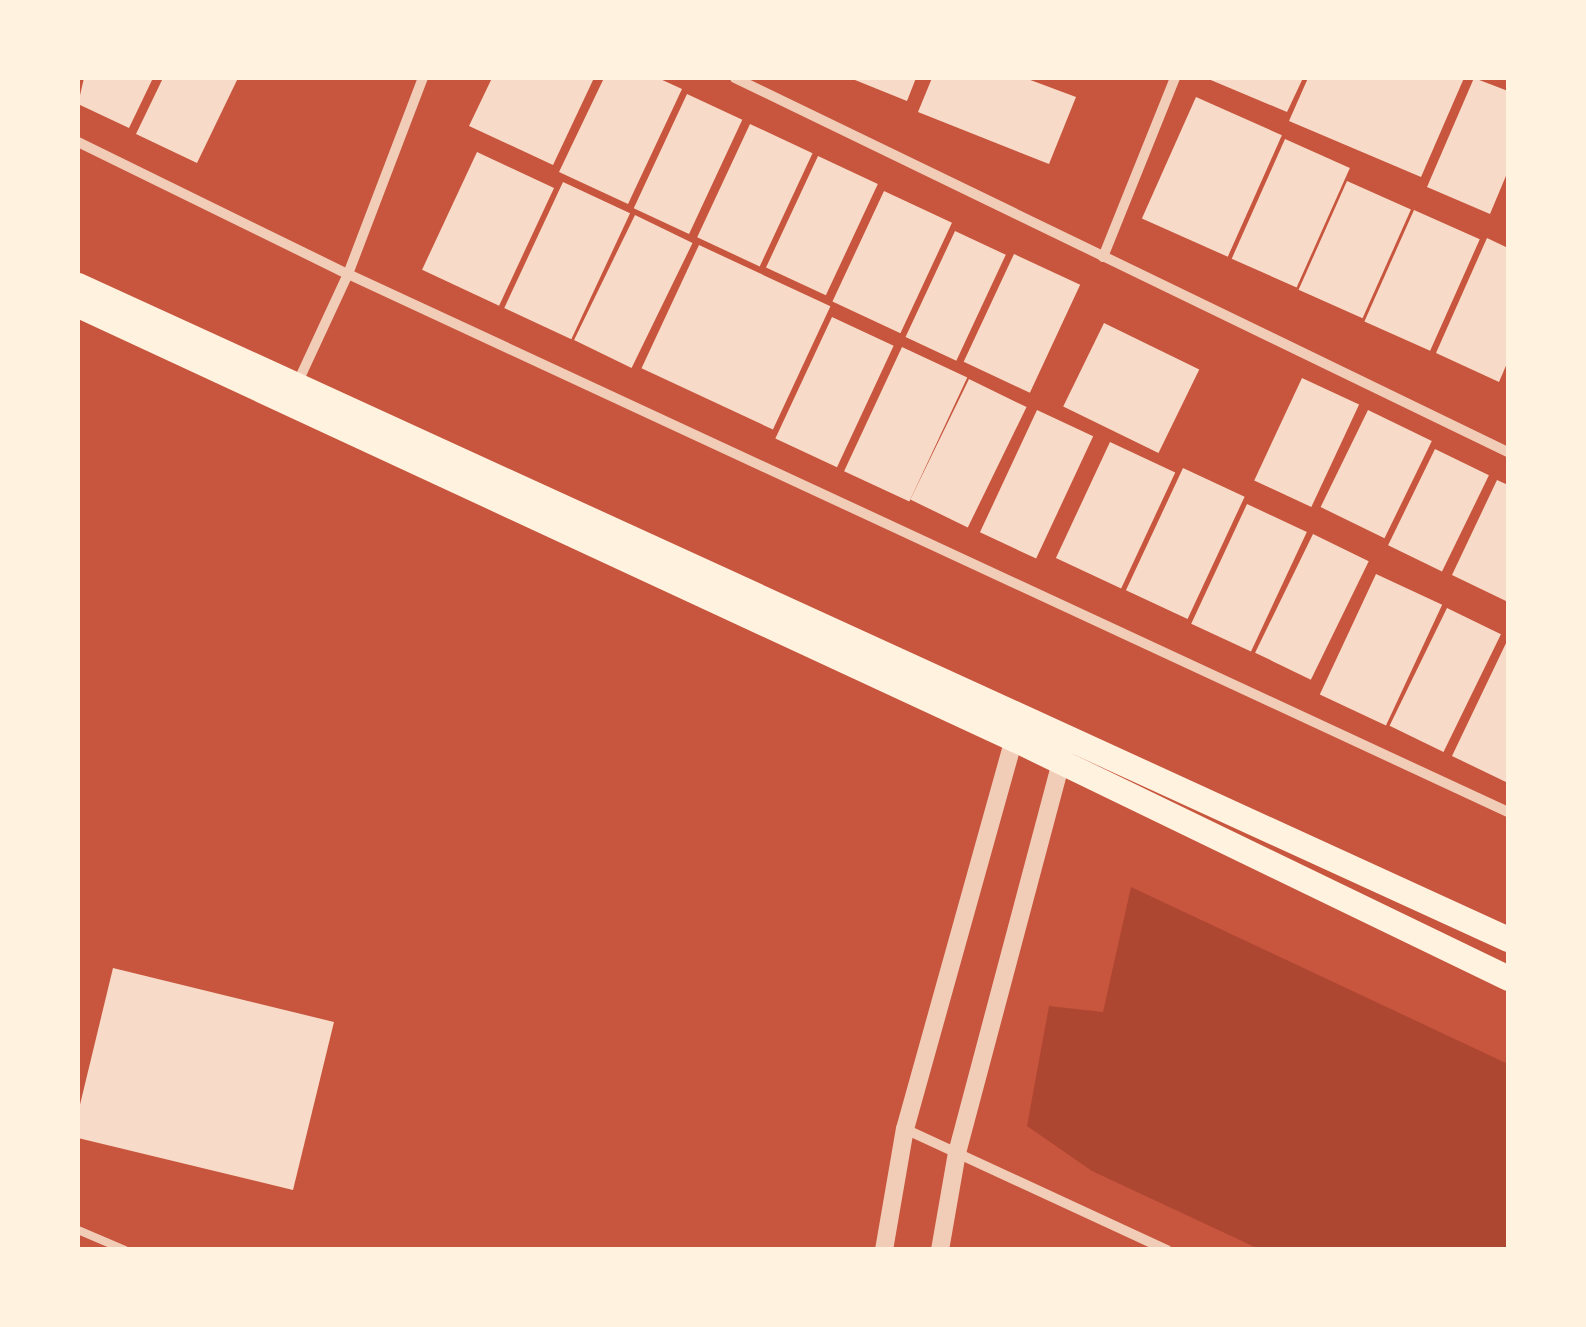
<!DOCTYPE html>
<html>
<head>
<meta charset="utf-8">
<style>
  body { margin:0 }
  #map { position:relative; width:1586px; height:1327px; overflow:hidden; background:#c8553d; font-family:Commissioner,sans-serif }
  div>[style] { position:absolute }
  .green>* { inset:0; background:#ae4732 }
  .building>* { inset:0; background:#f7dbc8; transform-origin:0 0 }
  .service>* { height:8px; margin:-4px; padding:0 4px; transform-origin:4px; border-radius:4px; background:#f1ccb7 }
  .minor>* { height:10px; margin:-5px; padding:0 5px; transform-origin:5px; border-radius:5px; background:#f1ccb7 }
  .tertiary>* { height:18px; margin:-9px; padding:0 9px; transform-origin:9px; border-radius:9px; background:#f1ccb7 }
  .primary>* { height:25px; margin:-12.5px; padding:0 12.5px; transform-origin:12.5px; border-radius:12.5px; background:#fff3e0 }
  span { translate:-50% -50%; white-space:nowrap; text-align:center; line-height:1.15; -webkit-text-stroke:8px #fff3e0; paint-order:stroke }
  .frame { position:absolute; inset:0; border:80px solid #fff3e0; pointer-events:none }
</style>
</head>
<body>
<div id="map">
  <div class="green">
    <i style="clip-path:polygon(1131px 887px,1508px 1064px,1508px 1249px,1259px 1249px,1092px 1171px,1027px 1126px,1049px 1006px,1103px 1012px)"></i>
  </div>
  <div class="building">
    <i style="clip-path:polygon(84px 78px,153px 78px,129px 128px,78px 104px)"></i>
    <i style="clip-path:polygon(163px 78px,238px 78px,197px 163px,136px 134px)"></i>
    <i style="clip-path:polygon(492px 78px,594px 78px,553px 165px,469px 126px)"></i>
    <i style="clip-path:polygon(604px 78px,658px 78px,682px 89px,628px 204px,559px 172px)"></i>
    <i style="clip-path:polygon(850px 78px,916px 78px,907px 101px)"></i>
    <i style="clip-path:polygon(932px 78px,1025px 78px,1076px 97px,1049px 164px,918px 112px)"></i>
    <i style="clip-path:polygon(1206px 78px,1303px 78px,1287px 112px)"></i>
    <i style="clip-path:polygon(1308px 78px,1464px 78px,1421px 177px,1289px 121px)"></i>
    <i style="clip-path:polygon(1474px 78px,1508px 91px,1508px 171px,1490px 214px,1427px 187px)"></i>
    <i style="left:687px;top:94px;width:61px;height:126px;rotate:25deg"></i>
    <i style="left:1196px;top:97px;width:94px;height:133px;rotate:24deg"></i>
    <i style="left:750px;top:124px;width:69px;height:125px;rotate:25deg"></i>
    <i style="left:1285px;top:139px;width:71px;height:131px;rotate:24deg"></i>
    <i style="left:477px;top:152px;width:85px;height:130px;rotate:25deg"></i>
    <i style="left:818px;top:156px;width:66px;height:123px;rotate:25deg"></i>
    <i style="left:1347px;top:181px;width:70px;height:119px;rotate:24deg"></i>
    <i style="left:563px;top:182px;width:74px;height:139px;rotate:25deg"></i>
    <i style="left:884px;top:191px;width:75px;height:122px;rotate:25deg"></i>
    <i style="left:1414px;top:210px;width:72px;height:122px;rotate:24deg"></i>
    <i style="left:635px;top:215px;width:64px;height:139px;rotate:26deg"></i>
    <i style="left:955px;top:231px;width:56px;height:117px;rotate:25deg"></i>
    <i style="clip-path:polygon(1487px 238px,1508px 248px,1508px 361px,1499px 382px,1436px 353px)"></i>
    <i style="left:699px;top:245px;width:145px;height:136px;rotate:25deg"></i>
    <i style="left:1014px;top:254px;width:73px;height:119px;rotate:25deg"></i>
    <i style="left:832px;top:317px;width:68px;height:134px;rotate:25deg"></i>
    <i style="left:1104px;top:323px;width:106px;height:93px;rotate:26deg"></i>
    <i style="left:902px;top:347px;width:72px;height:137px;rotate:25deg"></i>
    <i style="left:1302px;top:378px;width:63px;height:113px;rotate:25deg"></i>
    <i style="left:969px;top:379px;width:64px;height:134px;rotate:26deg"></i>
    <i style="left:1037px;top:410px;width:62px;height:135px;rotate:25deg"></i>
    <i style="left:1368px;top:410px;width:71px;height:108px;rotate:26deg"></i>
    <i style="left:1110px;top:442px;width:72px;height:128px;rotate:25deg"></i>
    <i style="left:1435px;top:449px;width:60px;height:107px;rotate:26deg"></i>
    <i style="left:1183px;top:468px;width:68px;height:135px;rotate:25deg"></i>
    <i style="clip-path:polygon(1497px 480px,1508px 485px,1508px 602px,1452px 575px)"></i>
    <i style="left:1247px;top:504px;width:66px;height:132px;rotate:25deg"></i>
    <i style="left:1313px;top:534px;width:62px;height:132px;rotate:26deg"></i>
    <i style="left:1376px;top:574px;width:73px;height:133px;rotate:25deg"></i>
    <i style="left:1447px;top:608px;width:60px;height:131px;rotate:26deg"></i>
    <i style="clip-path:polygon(1508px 639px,1508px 783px,1452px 756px)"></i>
    <i style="clip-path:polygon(113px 968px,334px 1022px,293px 1190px,78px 1138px,78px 1113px)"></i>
  </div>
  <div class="service">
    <i style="left:78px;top:1230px;width:51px;rotate:23.1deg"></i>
  </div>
  <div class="minor">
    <i style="left:735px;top:78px;width:859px;rotate:25.82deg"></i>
    <i style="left:78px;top:142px;width:301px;rotate:26.1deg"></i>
    <i style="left:348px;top:274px;width:1279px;rotate:24.88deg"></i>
    <i style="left:1103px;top:257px;width:193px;rotate:-68.1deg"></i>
    <i style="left:296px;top:386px;width:123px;rotate:-65.1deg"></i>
    <i style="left:348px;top:274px;width:210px;rotate:-69.1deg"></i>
    <i style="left:905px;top:1129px;width:289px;rotate:24.8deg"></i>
  </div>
  <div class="tertiary">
    <i style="left:884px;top:1250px;width:123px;rotate:-80.2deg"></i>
    <i style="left:905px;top:1129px;width:412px;rotate:-74.4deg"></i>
    <i style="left:940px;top:1250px;width:98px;rotate:-80.1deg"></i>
    <i style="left:957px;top:1153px;width:415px;rotate:-75.1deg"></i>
  </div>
  <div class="primary">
    <i style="left:78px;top:285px;width:1572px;rotate:24.58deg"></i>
    <i style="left:78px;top:305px;width:1032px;rotate:24.88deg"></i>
    <i style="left:1014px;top:739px;width:549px;rotate:25.82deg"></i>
  </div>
  <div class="frame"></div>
</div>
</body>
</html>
